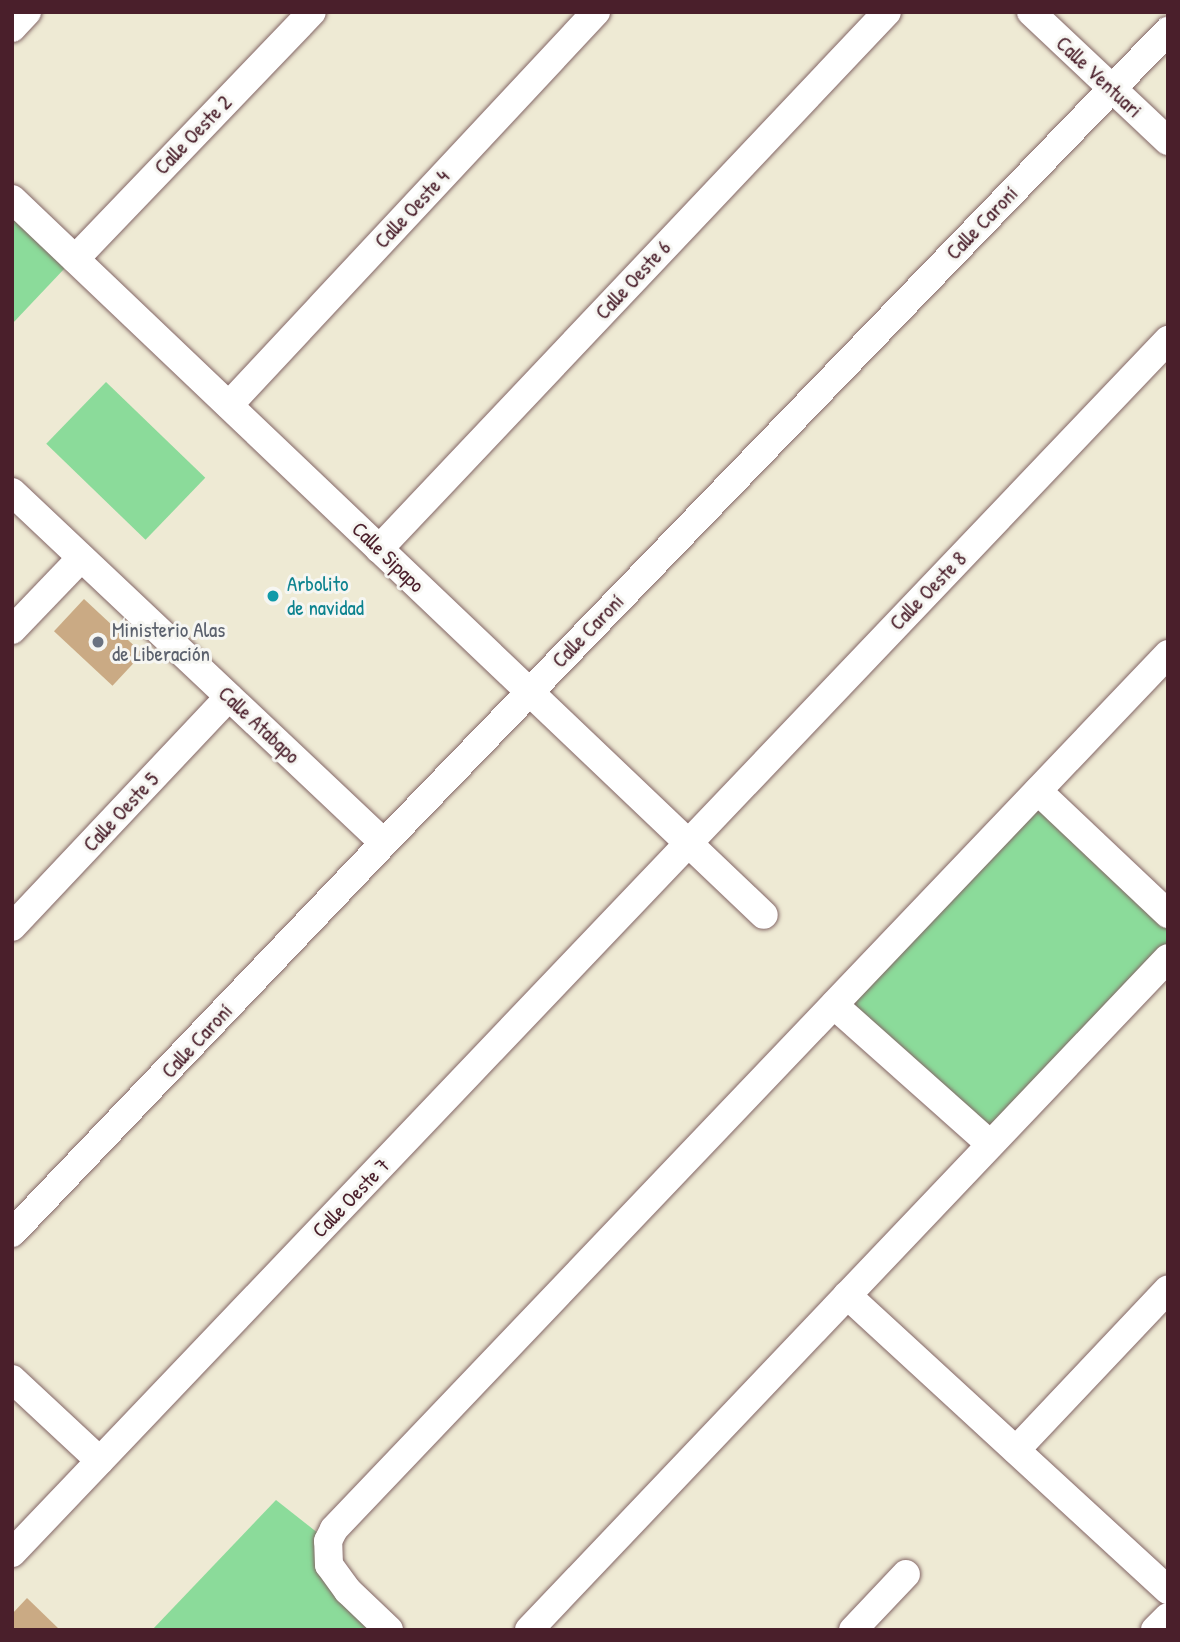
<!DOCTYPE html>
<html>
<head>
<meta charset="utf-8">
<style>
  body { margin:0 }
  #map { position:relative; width:1180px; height:1642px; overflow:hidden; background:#eeead4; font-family:"Patrick Hand",sans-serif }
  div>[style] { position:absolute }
  .green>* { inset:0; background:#8bdb9a; transform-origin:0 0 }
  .building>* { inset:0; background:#caaa84; transform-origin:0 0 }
  .roads { filter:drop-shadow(0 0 2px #836666) drop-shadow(0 0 2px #836666) }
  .street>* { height:28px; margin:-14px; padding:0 14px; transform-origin:14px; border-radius:14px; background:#fff }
  .dots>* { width:19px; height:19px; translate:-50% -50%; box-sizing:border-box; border:4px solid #f6f6f2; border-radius:50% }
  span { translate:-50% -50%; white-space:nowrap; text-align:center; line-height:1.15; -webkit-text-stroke:6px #f6f6f2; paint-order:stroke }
  .street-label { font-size:21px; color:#4a1f2b }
  .culture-label { font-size:21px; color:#0d838f }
  .left { translate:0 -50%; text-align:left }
  .worship-label { font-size:21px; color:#5b616d }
  .frame { position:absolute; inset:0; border:14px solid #4a1f2b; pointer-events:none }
</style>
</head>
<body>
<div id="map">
  <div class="green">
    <i style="clip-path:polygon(12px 217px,65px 268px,12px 324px)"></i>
    <i style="left:106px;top:382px;width:138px;height:86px;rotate:44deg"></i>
    <i style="clip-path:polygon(1038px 791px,1168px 914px,1168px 958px,990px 1144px,834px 1005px)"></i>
    <i style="clip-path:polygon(276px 1500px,328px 1541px,389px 1630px,152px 1630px)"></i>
  </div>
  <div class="building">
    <i style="left:84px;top:599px;width:80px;height:44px;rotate:43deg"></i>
    <i style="clip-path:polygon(27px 1598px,60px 1630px,12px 1630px,12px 1614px)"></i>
  </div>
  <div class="roads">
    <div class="street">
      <i style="left:1031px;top:12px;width:188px;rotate:43.3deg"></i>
      <i style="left:12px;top:28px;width:22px;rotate:-47deg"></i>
      <i style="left:12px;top:199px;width:1038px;rotate:43.6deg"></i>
      <i style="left:75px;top:259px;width:342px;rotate:-46.2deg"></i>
      <i style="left:229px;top:405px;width:538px;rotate:-46.96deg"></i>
      <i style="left:12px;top:492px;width:511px;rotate:43.34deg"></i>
      <i style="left:379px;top:549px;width:739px;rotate:-46.59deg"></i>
      <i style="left:12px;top:630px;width:100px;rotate:-46.2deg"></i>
      <i style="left:1038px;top:791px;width:179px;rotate:43.4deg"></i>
      <i style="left:12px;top:927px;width:316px;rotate:-46.7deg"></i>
      <i style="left:834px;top:1005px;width:209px;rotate:41.7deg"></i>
      <i style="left:12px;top:1233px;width:539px;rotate:-46.35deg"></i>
      <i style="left:384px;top:843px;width:1129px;rotate:-46.01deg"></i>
      <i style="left:847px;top:1295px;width:436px;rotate:42.6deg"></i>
      <i style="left:12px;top:1379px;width:120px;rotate:43deg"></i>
      <i style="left:1016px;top:1450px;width:221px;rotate:-46.6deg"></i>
      <i style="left:12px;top:1553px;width:1676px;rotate:-46.38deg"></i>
      <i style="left:389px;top:1630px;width:57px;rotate:-136.4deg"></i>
      <i style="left:348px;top:1591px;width:32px;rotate:-126deg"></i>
      <i style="left:329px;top:1565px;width:24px;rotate:-92deg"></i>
      <i style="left:328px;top:1541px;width:13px;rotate:-63deg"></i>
      <i style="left:334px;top:1529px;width:1209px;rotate:-46.37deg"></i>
      <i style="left:529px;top:1630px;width:927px;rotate:-46.44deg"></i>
      <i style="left:853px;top:1630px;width:77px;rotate:-46.6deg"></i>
      <i style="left:1155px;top:1630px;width:18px;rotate:-45deg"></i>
    </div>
  </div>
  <div class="dots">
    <i style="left:273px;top:596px;background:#0f9aa8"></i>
    <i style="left:98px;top:642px;background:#6b7280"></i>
  </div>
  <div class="street-label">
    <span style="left:1099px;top:77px;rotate:43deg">Calle Ventuari</span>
    <span style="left:193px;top:135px;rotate:-46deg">Calle Oeste 2</span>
    <span style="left:412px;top:209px;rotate:-47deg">Calle Oeste 4</span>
    <span style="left:982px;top:223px;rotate:-46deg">Calle Caroní</span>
    <span style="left:633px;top:280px;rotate:-47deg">Calle Oeste 6</span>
    <span style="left:388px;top:557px;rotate:44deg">Calle Sipapo</span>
    <span style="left:928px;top:591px;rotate:-46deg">Calle Oeste 8</span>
    <span style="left:588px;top:631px;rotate:-46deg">Calle Caroní</span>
    <span style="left:259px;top:725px;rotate:43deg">Calle Atabapo</span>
    <span style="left:121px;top:812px;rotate:-47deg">Calle Oeste 5</span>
    <span style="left:197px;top:1041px;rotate:-47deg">Calle Caroní</span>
    <span style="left:351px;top:1198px;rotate:-46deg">Calle Oeste 7</span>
  </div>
  <div class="culture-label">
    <span class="left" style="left:287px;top:596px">Arbolito<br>de navidad</span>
  </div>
  <div class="worship-label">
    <span class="left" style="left:112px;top:642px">Ministerio Alas<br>de Liberación</span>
  </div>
  <div class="frame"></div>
</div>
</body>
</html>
